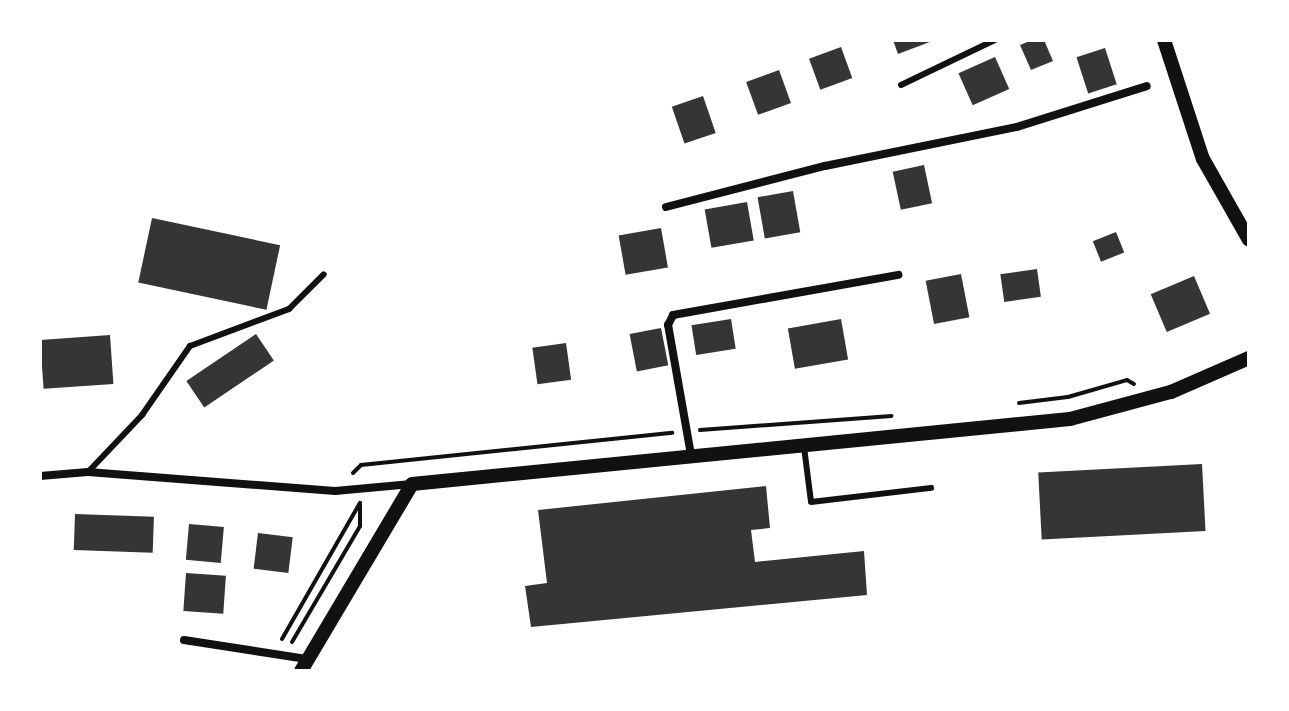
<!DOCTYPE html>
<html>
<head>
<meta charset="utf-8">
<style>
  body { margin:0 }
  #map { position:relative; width:1289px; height:711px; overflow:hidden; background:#fff; font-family:"Playfair Display",serif }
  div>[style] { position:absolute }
  .building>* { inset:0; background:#353535; transform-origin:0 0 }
  .path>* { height:4px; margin:-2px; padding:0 2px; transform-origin:2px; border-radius:2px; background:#111 }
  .service>* { height:6px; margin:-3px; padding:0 3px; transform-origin:3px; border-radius:3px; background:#111 }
  .minor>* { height:8px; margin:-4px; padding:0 4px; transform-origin:4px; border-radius:4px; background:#111 }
  .tertiary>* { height:14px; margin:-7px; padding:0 7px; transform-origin:7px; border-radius:7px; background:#111 }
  span { translate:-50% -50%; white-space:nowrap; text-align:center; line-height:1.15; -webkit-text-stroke:8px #fff; paint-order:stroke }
  .frame { position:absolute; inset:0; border:42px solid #fff; pointer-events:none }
</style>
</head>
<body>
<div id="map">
  <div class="building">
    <i style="clip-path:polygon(893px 40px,935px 40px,898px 54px)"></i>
    <i style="clip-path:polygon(1032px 40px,1044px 40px,1053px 61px,1031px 70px,1020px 45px)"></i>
    <i style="left:841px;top:47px;width:33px;height:34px;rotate:70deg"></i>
    <i style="left:1105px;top:48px;width:38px;height:30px;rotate:72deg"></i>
    <i style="left:995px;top:57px;width:35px;height:40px;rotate:66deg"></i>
    <i style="left:779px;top:70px;width:35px;height:35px;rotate:70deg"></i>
    <i style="left:703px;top:96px;width:39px;height:33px;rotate:71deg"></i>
    <i style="left:924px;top:165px;width:39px;height:32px;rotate:78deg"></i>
    <i style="left:793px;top:191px;width:42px;height:36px;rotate:80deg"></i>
    <i style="left:747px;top:202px;width:39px;height:43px;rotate:80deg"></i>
    <i style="left:152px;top:218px;width:131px;height:66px;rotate:12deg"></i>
    <i style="left:661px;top:228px;width:40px;height:43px;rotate:80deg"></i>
    <i style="left:1116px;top:232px;width:22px;height:25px;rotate:68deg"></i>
    <i style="left:1037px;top:269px;width:28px;height:37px;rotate:82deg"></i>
    <i style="left:961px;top:274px;width:44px;height:36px;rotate:79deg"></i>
    <i style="left:1194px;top:276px;width:41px;height:47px;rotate:67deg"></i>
    <i style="left:731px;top:319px;width:30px;height:40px;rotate:81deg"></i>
    <i style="left:841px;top:319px;width:41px;height:54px;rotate:80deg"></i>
    <i style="left:661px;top:328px;width:38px;height:32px;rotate:79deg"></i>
    <i style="left:256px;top:334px;width:32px;height:84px;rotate:56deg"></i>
    <i style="left:110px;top:335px;width:49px;height:70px;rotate:86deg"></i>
    <i style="left:566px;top:343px;width:37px;height:34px;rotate:82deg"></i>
    <i style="left:1202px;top:464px;width:67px;height:164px;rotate:87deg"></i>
    <i style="clip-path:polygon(766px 486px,770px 528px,751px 530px,755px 562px,864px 551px,867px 595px,531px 627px,525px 586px,547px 583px,538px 510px)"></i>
    <i style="left:75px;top:514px;width:79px;height:36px;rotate:2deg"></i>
    <i style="left:189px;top:524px;width:35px;height:36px;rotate:5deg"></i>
    <i style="left:258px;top:533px;width:35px;height:36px;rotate:7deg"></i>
    <i style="left:186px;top:573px;width:40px;height:38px;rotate:4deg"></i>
  </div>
  <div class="path">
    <i style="left:1019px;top:403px;width:49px;rotate:-7deg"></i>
    <i style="left:1068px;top:397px;width:61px;rotate:-16.1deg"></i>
    <i style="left:1127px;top:380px;width:8px;rotate:30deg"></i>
    <i style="left:700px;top:430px;width:192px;rotate:-4.2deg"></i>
    <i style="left:353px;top:473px;width:11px;rotate:-45deg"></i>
    <i style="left:361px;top:465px;width:313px;rotate:-5.9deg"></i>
    <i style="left:282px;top:639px;width:157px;rotate:-60.2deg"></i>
    <i style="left:292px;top:642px;width:134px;rotate:-59.6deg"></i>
    <i style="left:360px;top:526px;width:21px;rotate:-90deg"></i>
  </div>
  <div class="service">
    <i style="left:901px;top:85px;width:104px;rotate:-25.6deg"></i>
    <i style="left:804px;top:447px;width:55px;rotate:82.7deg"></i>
    <i style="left:811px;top:502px;width:121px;rotate:-6.7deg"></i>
    <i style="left:88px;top:472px;width:79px;rotate:-46.5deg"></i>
    <i style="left:142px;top:415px;width:84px;rotate:-55.2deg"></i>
    <i style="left:190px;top:346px;width:106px;rotate:-20.5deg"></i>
    <i style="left:289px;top:309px;width:49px;rotate:-45deg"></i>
  </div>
  <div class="minor">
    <i style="left:666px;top:207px;width:164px;rotate:-14.5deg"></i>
    <i style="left:825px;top:166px;width:196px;rotate:-11.5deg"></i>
    <i style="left:1017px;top:127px;width:136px;rotate:-17.5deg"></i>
    <i style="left:691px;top:455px;width:132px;rotate:-100deg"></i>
    <i style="left:668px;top:325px;width:11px;rotate:-63deg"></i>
    <i style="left:673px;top:315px;width:229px;rotate:-10.1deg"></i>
    <i style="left:40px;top:476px;width:48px;rotate:-4.8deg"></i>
    <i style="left:88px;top:472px;width:248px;rotate:4.4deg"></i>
    <i style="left:335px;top:491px;width:77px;rotate:-5.2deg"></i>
    <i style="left:184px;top:640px;width:124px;rotate:8.8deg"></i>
  </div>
  <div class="tertiary">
    <i style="left:1164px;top:40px;width:125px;rotate:71.9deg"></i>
    <i style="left:1203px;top:159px;width:93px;rotate:60.4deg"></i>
    <i style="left:301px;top:671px;width:217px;rotate:-59.3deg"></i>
    <i style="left:412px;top:484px;width:661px;rotate:-5.64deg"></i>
    <i style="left:1070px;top:419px;width:105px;rotate:-15deg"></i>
    <i style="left:1171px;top:392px;width:85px;rotate:-23.6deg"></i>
  </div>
  <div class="frame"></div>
</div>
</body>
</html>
